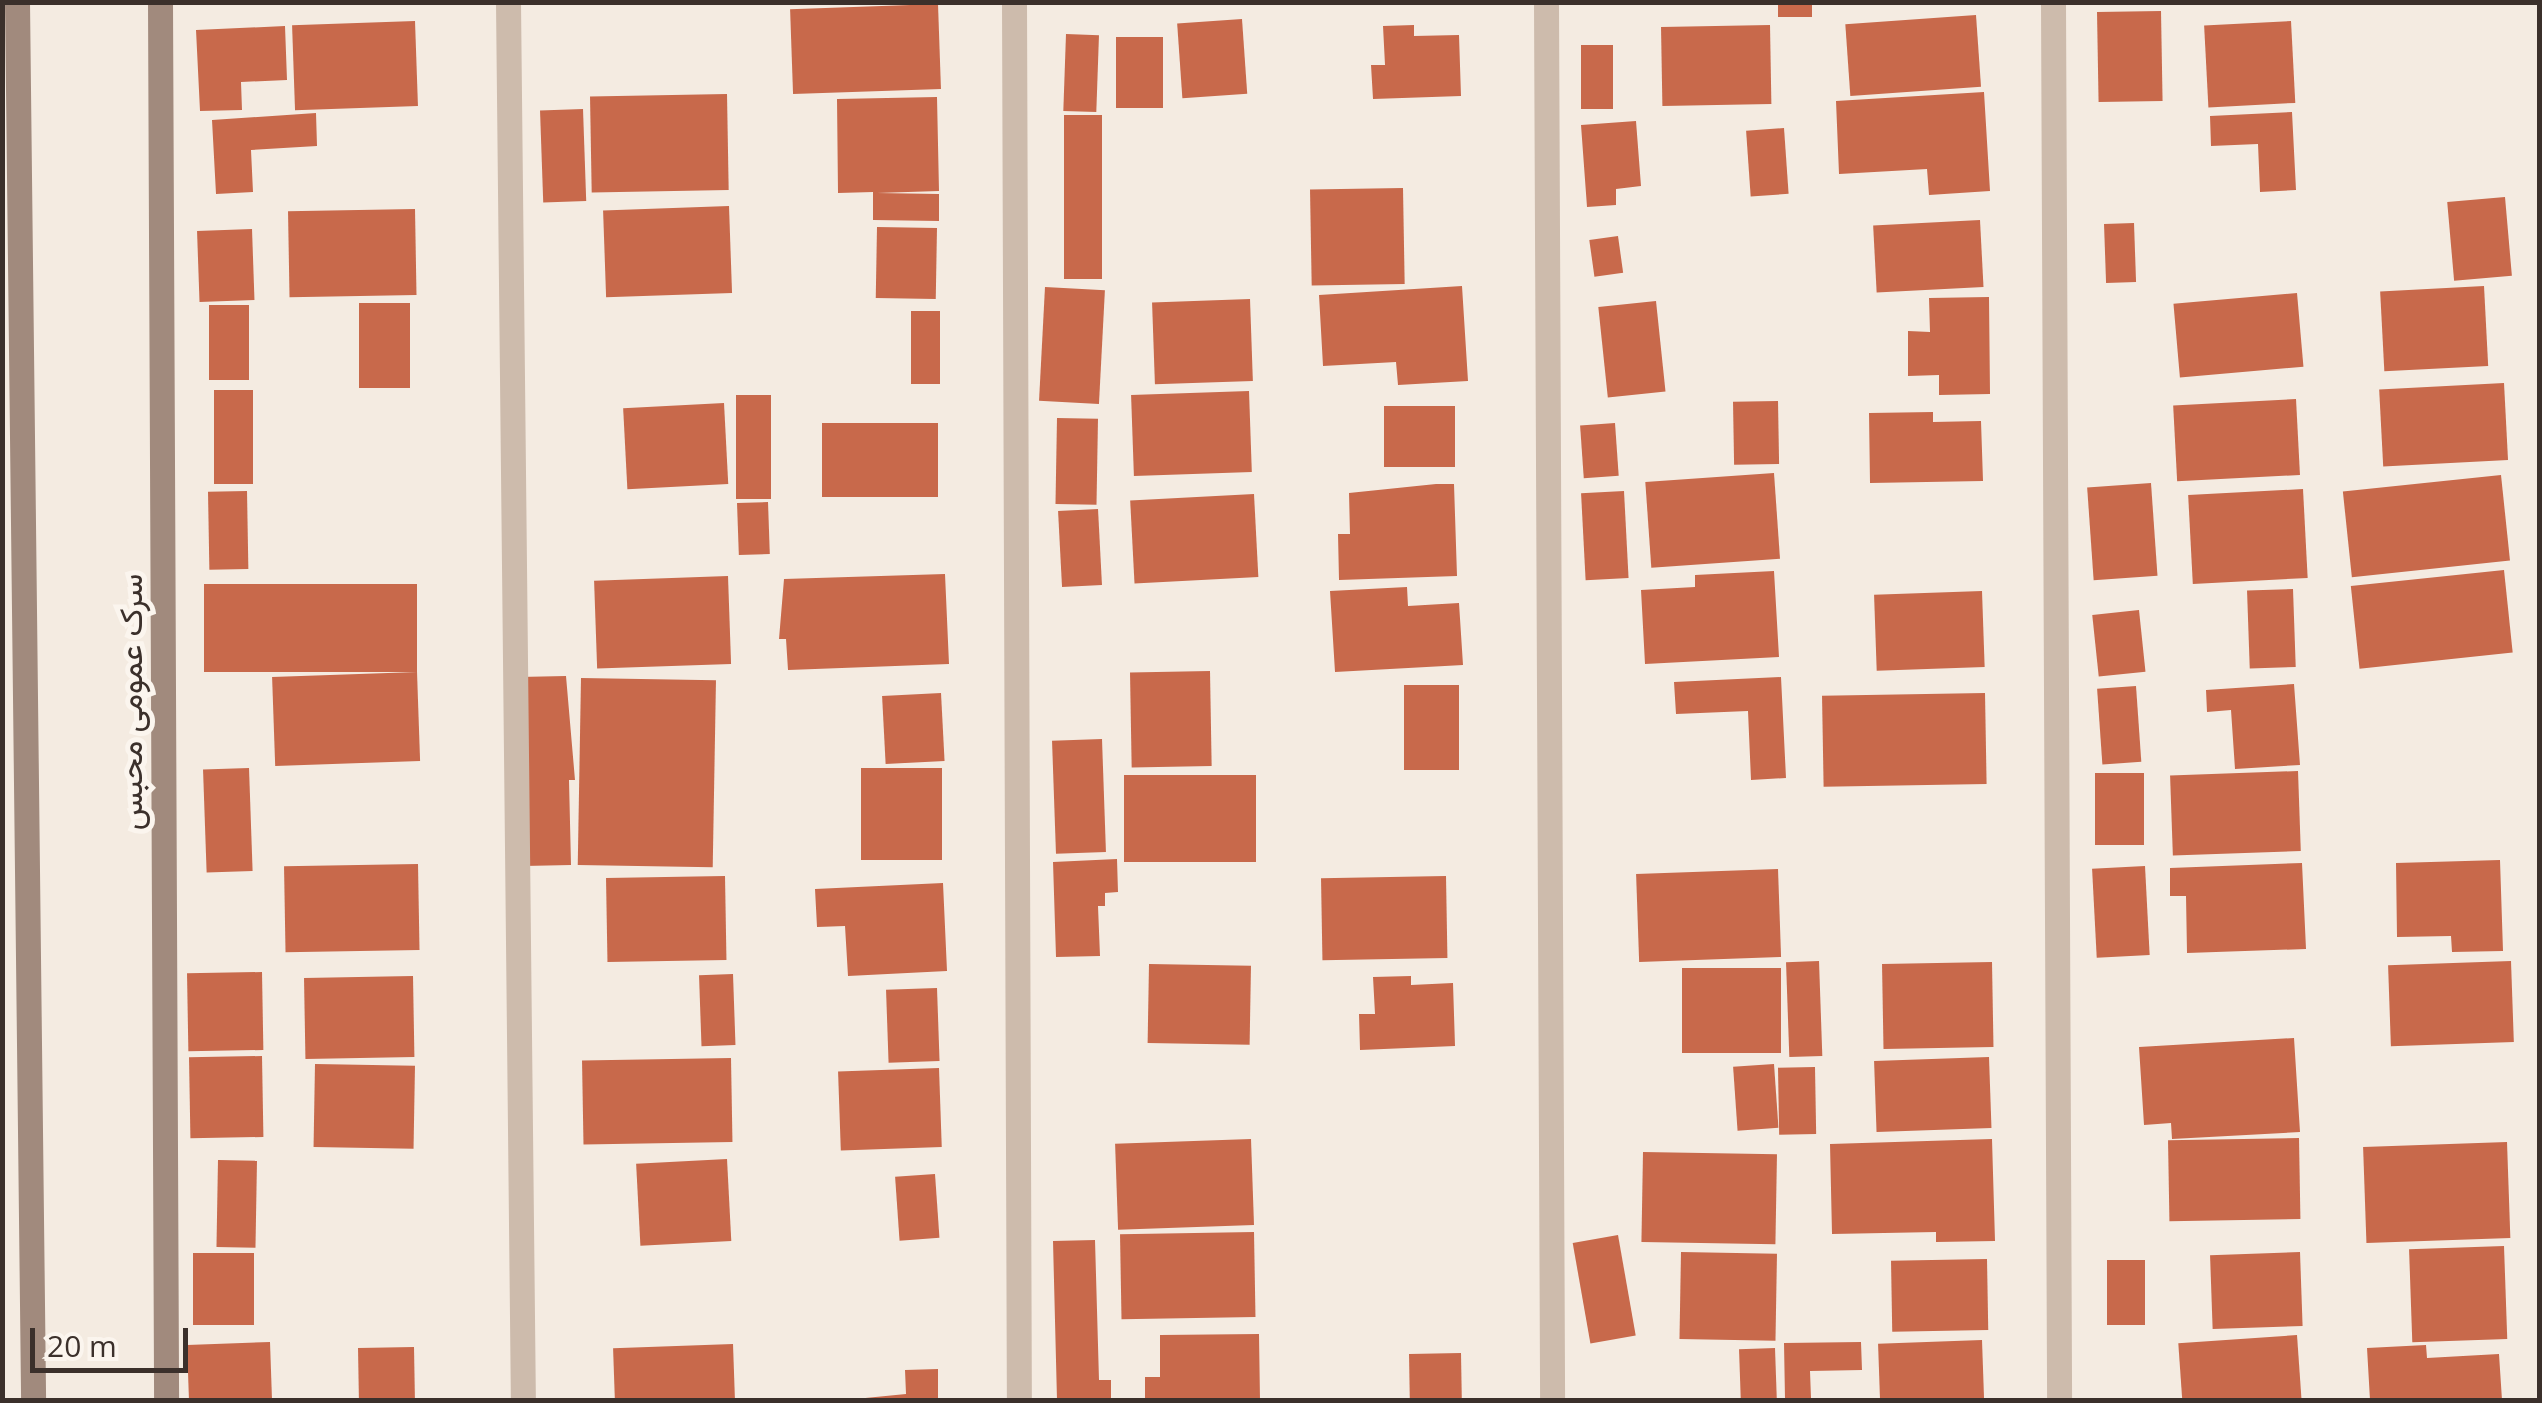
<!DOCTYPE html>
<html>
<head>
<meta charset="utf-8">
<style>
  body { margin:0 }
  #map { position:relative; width:2542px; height:1403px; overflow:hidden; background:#f4ebe1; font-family:"Open Sans",Vazirmatn,sans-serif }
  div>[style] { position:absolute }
  .building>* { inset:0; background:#c8694b; transform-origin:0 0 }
  .street>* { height:25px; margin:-12.5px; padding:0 12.5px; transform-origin:12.5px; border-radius:12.5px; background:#cdbbac }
  .secondary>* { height:25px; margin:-12.5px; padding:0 12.5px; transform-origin:12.5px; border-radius:12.5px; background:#a18a7d }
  span { translate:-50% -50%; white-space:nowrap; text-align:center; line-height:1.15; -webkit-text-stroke:10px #fbf5ee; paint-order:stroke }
  .street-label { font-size:32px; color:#3b302b }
  .frame { position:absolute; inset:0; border:5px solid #3b302b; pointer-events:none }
  .scale { position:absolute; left:30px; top:1328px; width:158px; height:45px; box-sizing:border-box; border:5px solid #3b302b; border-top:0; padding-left:12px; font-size:30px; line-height:35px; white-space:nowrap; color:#3b302b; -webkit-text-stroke:8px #fbf5ee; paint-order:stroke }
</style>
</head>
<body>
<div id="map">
  <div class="building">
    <i style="left:1778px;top:2px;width:34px;height:15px"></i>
    <i style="left:938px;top:4px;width:85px;height:148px;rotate:88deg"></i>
    <i style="left:2161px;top:11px;width:90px;height:64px;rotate:89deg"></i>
    <i style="left:1976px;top:15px;width:72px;height:131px;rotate:86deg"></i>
    <i style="left:1242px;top:19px;width:75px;height:65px;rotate:86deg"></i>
    <i style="left:415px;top:21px;width:85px;height:123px;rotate:88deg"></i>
    <i style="left:2291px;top:21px;width:82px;height:87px;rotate:87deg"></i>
    <i style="clip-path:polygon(1414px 25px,1414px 36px,1459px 35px,1461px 96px,1373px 99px,1371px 65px,1385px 65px,1383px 26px)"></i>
    <i style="left:1770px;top:25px;width:79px;height:109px;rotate:89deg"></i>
    <i style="clip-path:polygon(285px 26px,287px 80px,241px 82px,242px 110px,200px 111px,196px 30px)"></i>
    <i style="left:1066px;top:34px;width:33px;height:77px;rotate:2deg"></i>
    <i style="left:1116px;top:37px;width:47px;height:71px"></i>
    <i style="left:1581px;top:45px;width:32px;height:64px"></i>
    <i style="clip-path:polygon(1984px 92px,1990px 191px,1929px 195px,1927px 169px,1839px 174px,1836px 101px)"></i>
    <i style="left:727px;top:94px;width:96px;height:137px;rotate:89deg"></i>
    <i style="clip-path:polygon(937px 97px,939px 191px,877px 193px,939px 194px,939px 221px,873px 220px,873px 192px,838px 193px,837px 99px)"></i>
    <i style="left:583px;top:109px;width:92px;height:43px;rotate:88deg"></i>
    <i style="clip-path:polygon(2292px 112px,2296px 190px,2260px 192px,2258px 144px,2211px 146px,2210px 116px)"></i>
    <i style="clip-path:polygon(316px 113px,317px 146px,251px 150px,253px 192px,216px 194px,212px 120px)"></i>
    <i style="left:1064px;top:115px;width:38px;height:164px"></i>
    <i style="clip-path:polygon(1636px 121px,1641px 186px,1616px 189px,1616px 205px,1587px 207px,1581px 125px)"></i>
    <i style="left:1784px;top:128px;width:66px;height:38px;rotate:86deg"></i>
    <i style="left:1403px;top:188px;width:96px;height:93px;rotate:89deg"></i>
    <i style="left:2505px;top:197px;width:79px;height:58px;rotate:85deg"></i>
    <i style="left:729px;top:206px;width:87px;height:126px;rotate:88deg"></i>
    <i style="left:415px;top:209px;width:86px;height:127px;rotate:89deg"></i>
    <i style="left:1980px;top:220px;width:67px;height:107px;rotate:87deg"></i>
    <i style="left:2134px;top:223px;width:59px;height:30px;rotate:88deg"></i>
    <i style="left:877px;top:227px;width:60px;height:71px;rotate:1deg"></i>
    <i style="left:252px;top:229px;width:71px;height:55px;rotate:88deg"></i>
    <i style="left:1618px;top:236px;width:37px;height:29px;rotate:82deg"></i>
    <i style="clip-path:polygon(1462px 286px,1468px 381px,1398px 385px,1396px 362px,1323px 366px,1319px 295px)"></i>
    <i style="left:2484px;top:286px;width:80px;height:104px;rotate:87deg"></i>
    <i style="left:1045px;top:287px;width:60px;height:114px;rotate:3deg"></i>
    <i style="left:2297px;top:293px;width:74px;height:124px;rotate:85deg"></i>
    <i style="clip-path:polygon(1989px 297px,1990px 394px,1939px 395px,1939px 375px,1908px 376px,1908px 331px,1930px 332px,1929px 298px)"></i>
    <i style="left:1250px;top:299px;width:82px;height:98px;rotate:88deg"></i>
    <i style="left:1656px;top:301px;width:91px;height:58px;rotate:84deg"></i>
    <i style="left:359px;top:303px;width:51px;height:85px"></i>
    <i style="left:209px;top:305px;width:40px;height:75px"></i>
    <i style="left:911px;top:311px;width:29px;height:73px"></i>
    <i style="left:2504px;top:383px;width:77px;height:125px;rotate:87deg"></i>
    <i style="left:214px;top:390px;width:39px;height:94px"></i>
    <i style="left:1249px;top:391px;width:81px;height:118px;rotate:88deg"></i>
    <i style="left:736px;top:395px;width:35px;height:104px"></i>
    <i style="left:2296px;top:399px;width:76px;height:123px;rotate:87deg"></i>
    <i style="left:1778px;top:401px;width:63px;height:45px;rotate:89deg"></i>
    <i style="left:724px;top:403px;width:81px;height:101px;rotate:87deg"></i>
    <i style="left:1384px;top:406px;width:71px;height:61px"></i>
    <i style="clip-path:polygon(1933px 412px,1933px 422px,1981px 421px,1983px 481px,1870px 483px,1869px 413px)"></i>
    <i style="left:1057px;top:418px;width:41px;height:86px;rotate:1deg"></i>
    <i style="left:822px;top:423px;width:116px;height:74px"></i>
    <i style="left:1615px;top:423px;width:53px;height:35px;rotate:86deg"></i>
    <i style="left:1774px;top:473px;width:86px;height:129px;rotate:86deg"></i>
    <i style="left:2501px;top:475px;width:86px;height:159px;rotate:84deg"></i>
    <i style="left:2151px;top:483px;width:93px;height:64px;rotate:86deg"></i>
    <i style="clip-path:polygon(1436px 484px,1454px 484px,1457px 576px,1339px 580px,1338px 534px,1350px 534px,1349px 493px)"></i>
    <i style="left:2303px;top:489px;width:89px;height:115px;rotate:87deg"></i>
    <i style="left:247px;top:491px;width:78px;height:39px;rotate:89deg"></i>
    <i style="left:1624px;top:491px;width:87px;height:43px;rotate:87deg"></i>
    <i style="left:1254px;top:494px;width:83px;height:124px;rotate:87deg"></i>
    <i style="left:768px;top:502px;width:52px;height:31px;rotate:88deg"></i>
    <i style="left:1098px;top:509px;width:76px;height:40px;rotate:87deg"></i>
    <i style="left:2504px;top:570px;width:83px;height:154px;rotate:84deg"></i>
    <i style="clip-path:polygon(1774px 571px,1779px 657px,1645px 664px,1641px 590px,1695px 587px,1695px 575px)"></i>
    <i style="clip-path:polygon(945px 574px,949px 664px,788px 670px,786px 639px,779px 639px,784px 579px)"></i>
    <i style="left:728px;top:576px;width:88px;height:134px;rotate:88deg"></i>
    <i style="left:204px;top:584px;width:213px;height:88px"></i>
    <i style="clip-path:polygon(1407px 587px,1408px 606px,1459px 603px,1463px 665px,1335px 672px,1330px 591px)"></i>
    <i style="left:2293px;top:589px;width:78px;height:46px;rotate:88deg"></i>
    <i style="left:1982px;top:591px;width:76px;height:108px;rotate:88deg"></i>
    <i style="left:2139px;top:610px;width:62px;height:47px;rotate:84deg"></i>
    <i style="left:1210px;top:671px;width:95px;height:80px;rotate:89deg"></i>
    <i style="left:417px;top:672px;width:89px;height:145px;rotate:88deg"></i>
    <i style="clip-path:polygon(566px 676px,575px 780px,569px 780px,571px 865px,524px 866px,519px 677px)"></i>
    <i style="clip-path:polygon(1781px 677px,1786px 778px,1751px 780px,1748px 711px,1676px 714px,1674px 682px)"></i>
    <i style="left:581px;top:678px;width:135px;height:187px;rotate:1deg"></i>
    <i style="clip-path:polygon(2294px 684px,2300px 765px,2235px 769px,2231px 710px,2207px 712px,2206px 690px)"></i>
    <i style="left:1459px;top:685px;width:85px;height:55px;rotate:90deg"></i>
    <i style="left:2136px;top:686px;width:76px;height:39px;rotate:86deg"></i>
    <i style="left:941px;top:693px;width:68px;height:59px;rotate:87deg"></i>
    <i style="left:1985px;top:693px;width:91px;height:163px;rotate:89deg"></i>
    <i style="left:1102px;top:739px;width:113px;height:50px;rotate:88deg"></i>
    <i style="left:249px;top:768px;width:103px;height:46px;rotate:88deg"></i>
    <i style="left:942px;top:768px;width:92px;height:81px;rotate:90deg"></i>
    <i style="left:2298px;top:771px;width:80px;height:128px;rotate:88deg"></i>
    <i style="left:2095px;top:773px;width:49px;height:72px"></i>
    <i style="left:1124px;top:775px;width:132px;height:87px"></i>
    <i style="clip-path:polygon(1117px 859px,1118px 892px,1105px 893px,1105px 906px,1098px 906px,1100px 956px,1056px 957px,1053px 862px)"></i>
    <i style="clip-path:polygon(2500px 860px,2503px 951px,2452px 952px,2451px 936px,2397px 937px,2396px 863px)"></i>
    <i style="clip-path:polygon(2302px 863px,2306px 949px,2187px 953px,2186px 896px,2170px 896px,2170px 868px)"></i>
    <i style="left:418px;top:864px;width:86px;height:134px;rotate:89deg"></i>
    <i style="left:2145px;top:866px;width:89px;height:53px;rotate:87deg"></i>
    <i style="left:1778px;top:869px;width:88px;height:142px;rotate:88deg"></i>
    <i style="left:725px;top:876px;width:84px;height:119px;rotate:89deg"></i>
    <i style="left:1446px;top:876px;width:82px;height:125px;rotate:89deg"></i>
    <i style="clip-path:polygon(943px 883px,947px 971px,848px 976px,845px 926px,817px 927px,815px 889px)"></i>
    <i style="left:1819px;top:961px;width:95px;height:33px;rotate:88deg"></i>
    <i style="left:2511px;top:961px;width:81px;height:123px;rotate:88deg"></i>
    <i style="left:1992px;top:962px;width:85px;height:110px;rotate:89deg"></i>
    <i style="left:1149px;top:964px;width:102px;height:79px;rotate:1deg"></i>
    <i style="left:1682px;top:968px;width:99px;height:85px"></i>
    <i style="left:262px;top:972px;width:78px;height:75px;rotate:89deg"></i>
    <i style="left:733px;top:974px;width:71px;height:34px;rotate:88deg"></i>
    <i style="left:413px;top:976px;width:81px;height:109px;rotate:89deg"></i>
    <i style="clip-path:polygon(1411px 976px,1411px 985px,1453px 983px,1455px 1046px,1360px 1050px,1359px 1014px,1375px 1014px,1373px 977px)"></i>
    <i style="left:937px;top:988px;width:73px;height:51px;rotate:88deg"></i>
    <i style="clip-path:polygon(2294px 1038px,2300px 1132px,2172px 1139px,2171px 1123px,2144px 1125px,2139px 1047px)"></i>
    <i style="left:262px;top:1056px;width:81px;height:73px;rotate:89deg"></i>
    <i style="left:1989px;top:1057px;width:71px;height:115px;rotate:88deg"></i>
    <i style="left:731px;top:1058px;width:84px;height:149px;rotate:89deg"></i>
    <i style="left:315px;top:1064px;width:100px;height:83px;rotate:1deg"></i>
    <i style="left:1774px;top:1064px;width:64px;height:41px;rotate:86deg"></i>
    <i style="left:1815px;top:1067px;width:67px;height:37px;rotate:89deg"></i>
    <i style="left:939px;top:1068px;width:79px;height:101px;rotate:88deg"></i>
    <i style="left:2299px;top:1138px;width:81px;height:131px;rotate:89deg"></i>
    <i style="left:1251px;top:1139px;width:86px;height:136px;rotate:88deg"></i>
    <i style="clip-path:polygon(1992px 1139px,1995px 1241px,1936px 1242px,1936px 1232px,1832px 1234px,1830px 1144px)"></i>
    <i style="left:2507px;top:1142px;width:96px;height:144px;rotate:88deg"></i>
    <i style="left:1643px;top:1152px;width:134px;height:90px;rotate:1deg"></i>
    <i style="left:727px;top:1159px;width:82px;height:91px;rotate:87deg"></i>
    <i style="left:218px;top:1160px;width:39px;height:87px;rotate:1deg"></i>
    <i style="left:935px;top:1174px;width:64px;height:40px;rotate:86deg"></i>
    <i style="left:1254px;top:1232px;width:85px;height:134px;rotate:89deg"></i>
    <i style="left:1618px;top:1235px;width:102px;height:46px;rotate:80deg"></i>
    <i style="clip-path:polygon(1095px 1240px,1099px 1380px,1111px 1380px,1111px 1400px,1057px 1400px,1053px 1241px)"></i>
    <i style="left:2504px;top:1246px;width:93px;height:95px;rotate:88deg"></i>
    <i style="left:1681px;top:1252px;width:96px;height:87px;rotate:1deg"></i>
    <i style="left:2300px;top:1252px;width:74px;height:90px;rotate:88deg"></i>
    <i style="left:193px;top:1253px;width:61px;height:72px"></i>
    <i style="left:1987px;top:1259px;width:71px;height:96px;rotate:89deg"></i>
    <i style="left:2107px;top:1260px;width:38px;height:65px"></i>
    <i style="clip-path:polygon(1259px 1334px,1260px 1400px,1145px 1400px,1145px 1377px,1160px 1377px,1160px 1335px)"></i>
    <i style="left:2297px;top:1335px;width:65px;height:119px;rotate:86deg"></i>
    <i style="left:1982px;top:1340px;width:60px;height:104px;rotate:88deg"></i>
    <i style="left:270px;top:1342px;width:58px;height:83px;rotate:88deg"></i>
    <i style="clip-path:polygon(1861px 1342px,1862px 1370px,1810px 1371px,1811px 1398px,1785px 1399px,1784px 1343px)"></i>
    <i style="left:733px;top:1344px;width:56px;height:120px;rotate:88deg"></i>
    <i style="clip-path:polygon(2426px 1345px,2427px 1358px,2499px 1354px,2502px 1400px,2370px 1400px,2367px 1348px)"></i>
    <i style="left:414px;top:1347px;width:53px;height:56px;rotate:89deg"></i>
    <i style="left:1775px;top:1348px;width:52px;height:36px;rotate:88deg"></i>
    <i style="left:1461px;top:1353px;width:47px;height:52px;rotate:89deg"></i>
    <i style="clip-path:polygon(938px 1369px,938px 1400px,845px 1400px,906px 1394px,905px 1370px)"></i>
  </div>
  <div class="street">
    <i style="left:508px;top:2px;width:1398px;rotate:89.39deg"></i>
    <i style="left:1014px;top:2px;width:1398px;rotate:89.8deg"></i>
    <i style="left:1546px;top:2px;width:1398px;rotate:89.75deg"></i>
    <i style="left:2053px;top:2px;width:1398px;rotate:89.75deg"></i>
  </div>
  <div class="secondary">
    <i style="left:17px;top:2px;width:1398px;rotate:89.34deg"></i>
    <i style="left:160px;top:2px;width:1398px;rotate:89.75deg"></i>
  </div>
  <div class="street-label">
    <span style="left:130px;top:702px;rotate:-90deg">سرک عمومی محبس</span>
  </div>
  <div class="frame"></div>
  <div class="scale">20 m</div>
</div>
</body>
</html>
